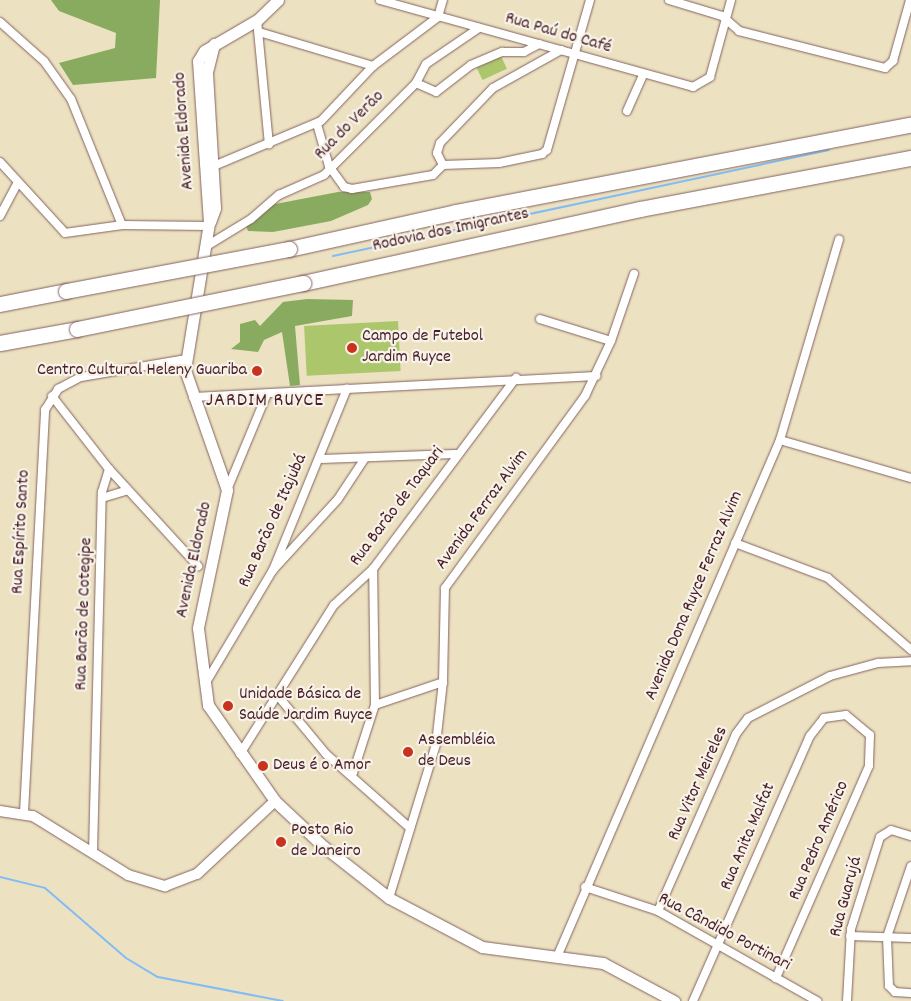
<!DOCTYPE html>
<html>
<head>
<meta charset="utf-8">
<style>
  body { margin:0 }
  #map { position:relative; width:911px; height:1001px; overflow:hidden; background:#ece1c1; font-family:Dekko,sans-serif }
  div>[style] { position:absolute }
  .green>* { inset:0; background:#acc66c; transform-origin:0 0 }
  .forest>* { inset:0; background:#89ab60 }
  .stream>* { height:2px; margin:-1px; padding:0 1px; transform-origin:1px; border-radius:1px; background:#82bcf4 }
  .roads { filter:drop-shadow(0 0 1px #836360) drop-shadow(0 0 1px #836360) }
  .minor>* { height:8px; margin:-4px; padding:0 4px; transform-origin:4px; border-radius:4px; background:#fff }
  .tertiary>* { height:10px; margin:-5px; padding:0 5px; transform-origin:5px; border-radius:5px; background:#fff }
  .secondary>* { height:11px; margin:-5.5px; padding:0 5.5px; transform-origin:5.5px; border-radius:5.5px; background:#fff }
  .motorway>* { height:15px; margin:-7.5px; padding:0 7.5px; transform-origin:7.5px; border-radius:7.5px; background:#fff }
  .bridges { filter:drop-shadow(0 0 1px #836360) drop-shadow(0 0 1px #836360) }
  .motorway-bridge>* { height:15px; margin:-7.5px; padding:0 7.5px; transform-origin:7.5px; border-radius:7.5px; background:#fff }
  .dots>* { width:14px; height:14px; translate:-50% -50%; box-sizing:border-box; border:2px solid #f7f3e8; border-radius:50% }
  span { translate:-50% -50%; white-space:nowrap; text-align:center; line-height:1.15; -webkit-text-stroke:4.5px #f7f3e8; paint-order:stroke }
  .street-label { font-size:18px; color:#4a1f2b }
  .poi-label { font-size:18px; color:#4a1f2b }
  .left { translate:0 -50%; text-align:left }
  .right { translate:-100% -50%; text-align:right }
  .quarter-label { font-size:20px; color:#4a1f2b; letter-spacing:1px }
</style>
</head>
<body>
<div id="map">
  <div class="green">
    <i style="left:501px;top:56px;width:14px;height:27px;rotate:65deg"></i>
    <i style="left:398px;top:321px;width:50px;height:94px;rotate:87deg"></i>
  </div>
  <div class="forest">
    <i style="clip-path:polygon(51px 0,160px 0,156px 78px,73px 85px,59px 63px,115px 48px,116px 33px,59px 11px)"></i>
    <i style="clip-path:polygon(338px 192px,370px 192px,372px 199px,368px 205px,331px 221px,273px 232px,248px 231px,246px 226px,270px 205px)"></i>
    <i style="clip-path:polygon(307px 299px,353px 300px,352px 316px,295px 326px,300px 385px,290px 386px,282px 332px,264px 340px,258px 352px,231px 349px,240px 342px,240px 324px,255px 320px,260px 326px,283px 302px)"></i>
  </div>
  <div class="stream">
    <i style="left:333px;top:256px;width:507px;rotate:-12.06deg"></i>
    <i style="left:0;top:877px;width:46px;rotate:13.7deg"></i>
    <i style="left:45px;top:888px;width:107px;rotate:40.8deg"></i>
    <i style="left:126px;top:958px;width:37px;rotate:31deg"></i>
    <i style="left:158px;top:977px;width:127px;rotate:10.9deg"></i>
  </div>
  <div class="roads">
    <div class="minor">
      <i style="left:380px;top:0;width:325px;rotate:15.5deg"></i>
      <i style="left:693px;top:87px;width:20px;rotate:-30deg"></i>
      <i style="left:710px;top:77px;width:80px;rotate:-74.7deg"></i>
      <i style="left:669px;top:0;width:55px;rotate:16.8deg"></i>
      <i style="left:722px;top:16px;width:23px;rotate:41deg"></i>
      <i style="left:739px;top:31px;width:151px;rotate:14.2deg"></i>
      <i style="left:885px;top:68px;width:11px;rotate:-41deg"></i>
      <i style="left:893px;top:61px;width:63px;rotate:-74.4deg"></i>
      <i style="left:257px;top:20px;width:125px;rotate:84.5deg"></i>
      <i style="left:0;top:22px;width:59px;rotate:41.6deg"></i>
      <i style="left:44px;top:61px;width:47px;rotate:54.6deg"></i>
      <i style="left:71px;top:99px;width:136px;rotate:68deg"></i>
      <i style="left:259px;top:32px;width:119px;rotate:16.6deg"></i>
      <i style="left:416px;top:83px;width:22px;rotate:24deg"></i>
      <i style="left:436px;top:92px;width:44px;rotate:-37.6deg"></i>
      <i style="left:471px;top:65px;width:34px;rotate:-23deg"></i>
      <i style="left:502px;top:52px;width:22px"></i>
      <i style="left:524px;top:52px;width:17px;rotate:-28deg"></i>
      <i style="left:627px;top:111px;width:39px;rotate:-66deg"></i>
      <i style="left:317px;top:124px;width:44px;rotate:74.1deg"></i>
      <i style="left:329px;top:166px;width:26px;rotate:54deg"></i>
      <i style="left:344px;top:187px;width:8px;rotate:14deg"></i>
      <i style="left:352px;top:189px;width:82px;rotate:-9.8deg"></i>
      <i style="left:433px;top:175px;width:14px;rotate:-45deg"></i>
      <i style="left:443px;top:165px;width:56px;rotate:-2deg"></i>
      <i style="left:499px;top:163px;width:44px;rotate:-11.8deg"></i>
      <i style="left:542px;top:154px;width:6px;rotate:-39deg"></i>
      <i style="left:547px;top:150px;width:156px;rotate:-74deg"></i>
      <i style="left:0;top:162px;width:96px;rotate:47.5deg"></i>
      <i style="left:65px;top:233px;width:58px;rotate:-8deg"></i>
      <i style="left:122px;top:225px;width:86px;rotate:0.7deg"></i>
      <i style="left:443px;top:165px;width:13px;rotate:-117deg"></i>
      <i style="left:437px;top:153px;width:10px;rotate:-73deg"></i>
      <i style="left:440px;top:143px;width:76px;rotate:-46.1deg"></i>
      <i style="left:493px;top:88px;width:78px;rotate:-29.2deg"></i>
      <i style="left:209px;top:168px;width:121px;rotate:-22.8deg"></i>
      <i style="left:321px;top:121px;width:76px;rotate:-46.6deg"></i>
      <i style="left:373px;top:66px;width:81px;rotate:-37deg"></i>
      <i style="left:438px;top:17px;width:18px;rotate:-74deg"></i>
      <i style="left:0;top:216px;width:36px;rotate:-62deg"></i>
      <i style="left:205px;top:247px;width:54px;rotate:-31.3deg"></i>
      <i style="left:251px;top:219px;width:37px;rotate:-41deg"></i>
      <i style="left:279px;top:195px;width:49px;rotate:-24deg"></i>
      <i style="left:324px;top:175px;width:130px;rotate:-45deg"></i>
      <i style="left:416px;top:83px;width:21px;rotate:-62deg"></i>
      <i style="left:426px;top:64px;width:64px;rotate:-34.2deg"></i>
      <i style="left:540px;top:319px;width:74px;rotate:17.2deg"></i>
      <i style="left:52px;top:396px;width:93px;rotate:52deg"></i>
      <i style="left:109px;top:469px;width:132px;rotate:47.5deg"></i>
      <i style="left:193px;top:397px;width:404px;rotate:-3deg"></i>
      <i style="left:780px;top:440px;width:136px;rotate:16.2deg"></i>
      <i style="left:319px;top:459px;width:138px;rotate:-2.1deg"></i>
      <i style="left:227px;top:490px;width:104px;rotate:-67.4deg"></i>
      <i style="left:102px;top:498px;width:27px;rotate:-17deg"></i>
      <i style="left:735px;top:543px;width:99px;rotate:20.6deg"></i>
      <i style="left:828px;top:578px;width:110px;rotate:40.9deg"></i>
      <i style="left:273px;top:570px;width:96px;rotate:-47.5deg"></i>
      <i style="left:338px;top:499px;width:49px;rotate:-56.6deg"></i>
      <i style="left:205px;top:684px;width:133px;rotate:-59.2deg"></i>
      <i style="left:273px;top:570px;width:196px;rotate:-67.8deg"></i>
      <i style="left:278px;top:696px;width:75px;rotate:50.4deg"></i>
      <i style="left:326px;top:754px;width:112px;rotate:41.4deg"></i>
      <i style="left:375px;top:705px;width:72px;rotate:-18.7deg"></i>
      <i style="left:240px;top:754px;width:176px;rotate:-57.8deg"></i>
      <i style="left:334px;top:605px;width:53px;rotate:-42.7deg"></i>
      <i style="left:373px;top:569px;width:239px;rotate:-53.2deg"></i>
      <i style="left:352px;top:776px;width:75px;rotate:-72.1deg"></i>
      <i style="left:375px;top:705px;width:136px;rotate:-90.8deg"></i>
      <i style="left:24px;top:813px;width:404px;rotate:-87deg"></i>
      <i style="left:45px;top:410px;width:25px;rotate:-58deg"></i>
      <i style="left:58px;top:389px;width:26px;rotate:-28deg"></i>
      <i style="left:81px;top:377px;width:107px;rotate:-9.7deg"></i>
      <i style="left:93px;top:853px;width:361px;rotate:-88.6deg"></i>
      <i style="left:102px;top:492px;width:24px;rotate:-73deg"></i>
      <i style="left:911px;top:866px;width:75px;rotate:108.7deg"></i>
      <i style="left:887px;top:937px;width:49px;rotate:87.7deg"></i>
      <i style="left:889px;top:986px;width:8px;rotate:45deg"></i>
      <i style="left:895px;top:992px;width:16px;rotate:4deg"></i>
      <i style="left:585px;top:887px;width:77px;rotate:18.2deg"></i>
      <i style="left:658px;top:911px;width:183px;rotate:29.5deg"></i>
      <i style="left:389px;top:898px;width:161px;rotate:-73deg"></i>
      <i style="left:436px;top:744px;width:62px;rotate:-83.6deg"></i>
      <i style="left:443px;top:682px;width:94px;rotate:-88.8deg"></i>
      <i style="left:445px;top:588px;width:238px;rotate:-53.9deg"></i>
      <i style="left:585px;top:396px;width:61px;rotate:-64.7deg"></i>
      <i style="left:611px;top:341px;width:71px;rotate:-71.1deg"></i>
      <i style="left:658px;top:911px;width:193px;rotate:-66.2deg"></i>
      <i style="left:736px;top:734px;width:20px;rotate:-53deg"></i>
      <i style="left:748px;top:718px;width:92px;rotate:-27.1deg"></i>
      <i style="left:830px;top:676px;width:50px;rotate:-15.2deg"></i>
      <i style="left:878px;top:663px;width:33px;rotate:-3deg"></i>
      <i style="left:850px;top:936px;width:61px;rotate:1.9deg"></i>
      <i style="left:557px;top:957px;width:563px;rotate:-66.67deg"></i>
      <i style="left:780px;top:440px;width:209px;rotate:-73.6deg"></i>
      <i style="left:693px;top:1001px;width:290px;rotate:-66.2deg"></i>
      <i style="left:810px;top:736px;width:23px;rotate:-52deg"></i>
      <i style="left:824px;top:718px;width:22px;rotate:-8deg"></i>
      <i style="left:846px;top:715px;width:31px;rotate:40deg"></i>
      <i style="left:870px;top:735px;width:31px;rotate:92deg"></i>
      <i style="left:869px;top:766px;width:232px;rotate:113.7deg"></i>
      <i style="left:847px;top:1001px;width:72px;rotate:-86.8deg"></i>
      <i style="left:851px;top:929px;width:96px;rotate:-72.5deg"></i>
      <i style="left:880px;top:837px;width:13px;rotate:-32deg"></i>
      <i style="left:891px;top:830px;width:21px;rotate:17deg"></i>
    </div>
    <div class="tertiary">
      <i style="left:0;top:811px;width:33px;rotate:9deg"></i>
      <i style="left:33px;top:816px;width:112px;rotate:31.8deg"></i>
      <i style="left:128px;top:875px;width:39px;rotate:17deg"></i>
      <i style="left:165px;top:886px;width:34px;rotate:-21deg"></i>
      <i style="left:197px;top:874px;width:107px;rotate:-43.1deg"></i>
    </div>
    <div class="secondary">
      <i style="left:278px;top:0;width:29px;rotate:136deg"></i>
      <i style="left:257px;top:20px;width:61px;rotate:149.7deg"></i>
      <i style="left:204px;top:51px;width:12px;rotate:121deg"></i>
      <i style="left:198px;top:61px;width:162px;rotate:86.1deg"></i>
      <i style="left:209px;top:223px;width:149px;rotate:99.3deg"></i>
      <i style="left:185px;top:370px;width:127px;rotate:70.7deg"></i>
      <i style="left:227px;top:490px;width:141px;rotate:101.9deg"></i>
      <i style="left:198px;top:628px;width:78px;rotate:82.6deg"></i>
      <i style="left:208px;top:705px;width:117px;rotate:55.1deg"></i>
      <i style="left:275px;top:801px;width:66px;rotate:43.2deg"></i>
      <i style="left:323px;top:846px;width:84px;rotate:38.2deg"></i>
      <i style="left:389px;top:898px;width:105px;rotate:27.8deg"></i>
      <i style="left:482px;top:947px;width:122px;rotate:7.5deg"></i>
      <i style="left:603px;top:963px;width:81px;rotate:28.2deg"></i>
      <i style="left:210px;top:222px;width:15px;rotate:-70deg"></i>
      <i style="left:215px;top:208px;width:136px;rotate:-93.4deg"></i>
      <i style="left:207px;top:72px;width:29px;rotate:-76deg"></i>
    </div>
    <div class="motorway">
      <i style="left:289px;top:249px;width:171px;rotate:-12.5deg"></i>
      <i style="left:456px;top:212px;width:463px;rotate:-10.9deg"></i>
      <i style="left:303px;top:283px;width:345px;rotate:-12.4deg"></i>
      <i style="left:640px;top:209px;width:276px;rotate:-10.7deg"></i>
      <i style="left:0;top:304px;width:67px;rotate:-11.1deg"></i>
      <i style="left:0;top:343px;width:78px;rotate:-10.3deg"></i>
    </div>
  </div>
  <div class="bridges">
    <div class="motorway-bridge">
      <i style="left:66px;top:291px;width:227px;rotate:-10.7deg"></i>
      <i style="left:77px;top:329px;width:231px;rotate:-11.5deg"></i>
    </div>
  </div>
  <div class="dots">
    <i style="left:352px;top:348px;background:#c8321e"></i>
    <i style="left:257px;top:371px;background:#c8321e"></i>
    <i style="left:228px;top:706px;background:#c8321e"></i>
    <i style="left:408px;top:752px;background:#c8321e"></i>
    <i style="left:263px;top:766px;background:#c8321e"></i>
    <i style="left:281px;top:842px;background:#c8321e"></i>
  </div>
  <div class="street-label">
    <span style="left:558px;top:34px;rotate:16deg">Rua Paú do Café</span>
    <span style="left:350px;top:126px;rotate:-45deg">Rua do Verão</span>
    <span style="left:185px;top:131px;rotate:-94deg">Avenida Eldorado</span>
    <span style="left:451px;top:231px;rotate:-12deg">Rodovia dos Imigrantes</span>
    <span style="left:398px;top:507px;rotate:-53deg">Rua Barão de Taquari</span>
    <span style="left:483px;top:510px;rotate:-54deg">Avenida Ferraz Alvim</span>
    <span style="left:274px;top:521px;rotate:-66deg">Rua Barão de Itajubá</span>
    <span style="left:22px;top:532px;rotate:-87deg">Rua Espírito Santo</span>
    <span style="left:195px;top:560px;rotate:-78deg">Avenida Eldorado</span>
    <span style="left:695px;top:596px;rotate:-67deg">Avenida Dona Ruyce Ferraz Alvim</span>
    <span style="left:85px;top:614px;rotate:-88deg">Rua Barão de Cotegipe</span>
    <span style="left:699px;top:784px;rotate:-66deg">Rua Vitor Meireles</span>
    <span style="left:749px;top:837px;rotate:-67deg">Rua Anita Malfat</span>
    <span style="left:820px;top:841px;rotate:-67deg">Rua Pedro Américo</span>
    <span style="left:847px;top:897px;rotate:-75deg">Rua Guarujá</span>
    <span style="left:724px;top:933px;rotate:28deg">Rua Cândido Portinari</span>
  </div>
  <div class="poi-label">
    <span class="left" style="left:362px;top:348px">Campo de Futebol<br>Jardim Ruyce</span>
    <span class="right" style="left:247px;top:371px">Centro Cultural Heleny Guariba</span>
    <span class="left" style="left:239px;top:706px">Unidade Básica de<br>Saúde Jardim Ruyce</span>
    <span class="left" style="left:418px;top:752px">Assembléia<br>de Deus</span>
    <span class="left" style="left:273px;top:766px">Deus é o Amor</span>
    <span class="left" style="left:291px;top:842px">Posto Rio<br>de Janeiro</span>
  </div>
  <div class="quarter-label">
    <span style="left:265px;top:401px">JARDIM RUYCE</span>
  </div>
</div>
</body>
</html>
